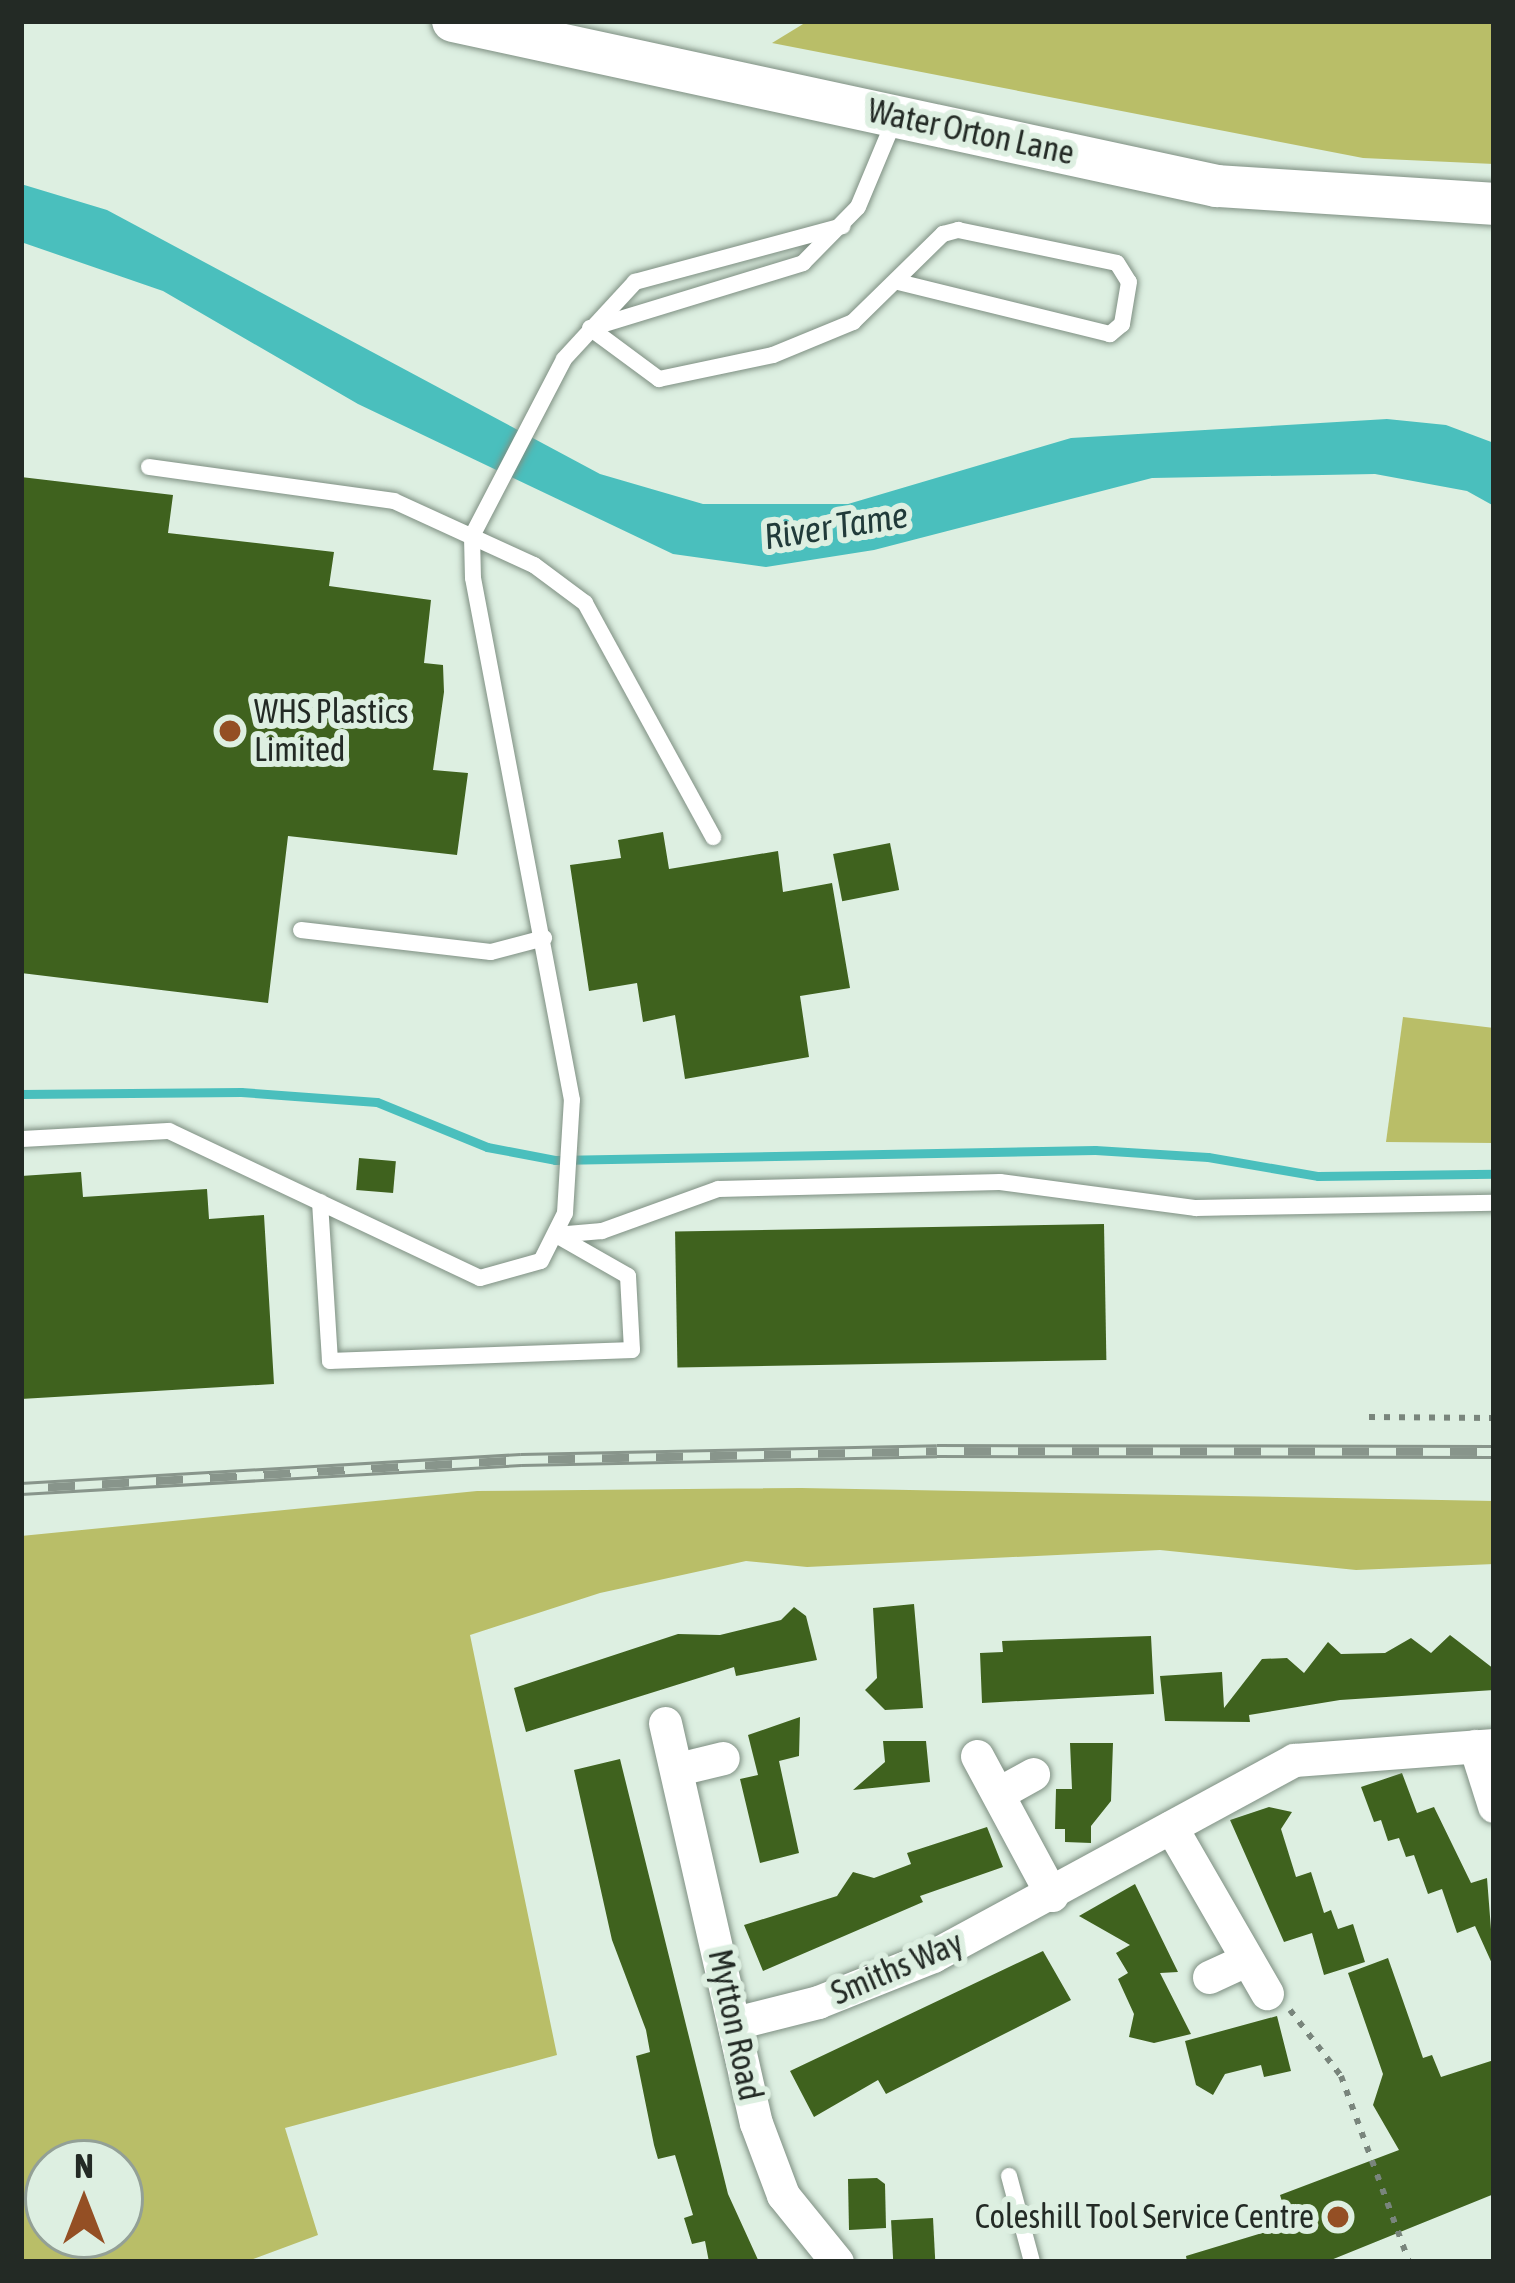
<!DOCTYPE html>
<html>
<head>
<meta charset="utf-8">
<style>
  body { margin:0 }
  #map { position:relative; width:1515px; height:2283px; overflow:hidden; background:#ddefe1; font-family:"Asap Condensed",sans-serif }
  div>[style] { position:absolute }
  .green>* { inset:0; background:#b9be68 }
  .water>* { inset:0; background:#4abfbd }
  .stream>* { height:9px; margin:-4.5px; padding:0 4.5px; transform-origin:4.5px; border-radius:4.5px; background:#4abfbd }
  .building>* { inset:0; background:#3f621e; transform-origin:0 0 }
  .path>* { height:6px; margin-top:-3px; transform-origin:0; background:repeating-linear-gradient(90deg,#79857c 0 6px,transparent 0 15px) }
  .roads { filter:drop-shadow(0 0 3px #7e8f82) drop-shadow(0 0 3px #7e8f82) }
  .service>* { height:16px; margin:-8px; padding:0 8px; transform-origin:8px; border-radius:8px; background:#fff }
  .minor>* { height:33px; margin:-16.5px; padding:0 16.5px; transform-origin:16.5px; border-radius:16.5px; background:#fff }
  .tertiary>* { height:42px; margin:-21px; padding:0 21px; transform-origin:21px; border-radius:21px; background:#fff }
  .rail>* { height:14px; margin-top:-7px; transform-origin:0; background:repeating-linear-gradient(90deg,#ddefe1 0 27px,#88958b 0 54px); box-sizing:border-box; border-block:3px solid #88958b }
  .dots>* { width:33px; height:33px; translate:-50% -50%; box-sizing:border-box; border:6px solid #ddefe1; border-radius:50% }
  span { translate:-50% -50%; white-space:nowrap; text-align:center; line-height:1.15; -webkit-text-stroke:12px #ddefe1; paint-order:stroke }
  .street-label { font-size:33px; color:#232a25 }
  .poi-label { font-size:33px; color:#232a25 }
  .left { translate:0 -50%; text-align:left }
  .right { translate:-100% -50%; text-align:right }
  .water-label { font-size:36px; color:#213b3a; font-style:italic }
  .frame { position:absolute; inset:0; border:24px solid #232a25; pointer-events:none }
  .north { position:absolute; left:24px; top:2139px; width:120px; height:120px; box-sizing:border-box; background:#ddefe1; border:3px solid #93a096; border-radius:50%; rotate:0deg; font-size:33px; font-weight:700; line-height:48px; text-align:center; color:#232a25 }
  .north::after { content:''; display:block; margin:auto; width:42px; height:54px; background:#944f24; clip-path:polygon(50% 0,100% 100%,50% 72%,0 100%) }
</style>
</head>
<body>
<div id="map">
  <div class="green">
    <i style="clip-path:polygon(808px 21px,1494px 21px,1494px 164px,1363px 158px,772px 43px)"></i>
    <i style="clip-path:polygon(1403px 1017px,1494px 1028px,1494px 1143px,1386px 1142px)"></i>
    <i style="clip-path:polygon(evenodd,801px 1488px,1494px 1501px,1494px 1564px,1356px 1570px,1160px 1550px,807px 1567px,746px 1561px,600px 1593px,470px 1635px,557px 2055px,285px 2128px,318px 2235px,245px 2262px,21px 2262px,21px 1536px,477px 1491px,801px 1488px,48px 2163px,120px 2163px,120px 2235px,48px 2235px,48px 2163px)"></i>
  </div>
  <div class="water">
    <i style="clip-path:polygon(21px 184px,107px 210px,600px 474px,703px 504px,848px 504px,1071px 438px,1387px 419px,1446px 425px,1494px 443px,1494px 506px,1467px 491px,1375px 474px,1152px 478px,874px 550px,766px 567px,673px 554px,358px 404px,163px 291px,21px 242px)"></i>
  </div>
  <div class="stream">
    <i style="left:21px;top:1094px;width:220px;rotate:-0.5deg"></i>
    <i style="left:241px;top:1092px;width:136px;rotate:4.2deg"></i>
    <i style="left:377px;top:1102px;width:119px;rotate:22.2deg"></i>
    <i style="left:487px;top:1147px;width:69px;rotate:10.8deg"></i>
    <i style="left:555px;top:1160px;width:540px;rotate:-1.06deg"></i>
    <i style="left:1095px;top:1150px;width:113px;rotate:3.5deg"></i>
    <i style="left:1208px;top:1157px;width:112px;rotate:9.8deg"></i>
    <i style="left:1318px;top:1176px;width:176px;rotate:-0.7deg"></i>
  </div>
  <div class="building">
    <i style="clip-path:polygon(21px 477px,173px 495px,168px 533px,334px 552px,329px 586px,431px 600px,424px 663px,443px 665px,444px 692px,433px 770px,468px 773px,457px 855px,288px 836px,268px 1003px,21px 973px)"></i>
    <i style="clip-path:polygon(663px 832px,669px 869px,778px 851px,783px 892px,832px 883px,850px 988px,800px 996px,809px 1057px,685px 1079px,675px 1015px,643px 1022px,637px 983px,589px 991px,570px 865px,621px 858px,618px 840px)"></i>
    <i style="left:890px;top:843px;width:48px;height:58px;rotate:79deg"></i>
    <i style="left:359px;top:1158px;width:37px;height:32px;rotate:5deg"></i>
    <i style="clip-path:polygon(81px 1172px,83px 1197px,207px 1189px,209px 1219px,264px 1215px,274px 1384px,21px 1399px,21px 1176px)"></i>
    <i style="left:1104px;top:1224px;width:136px;height:429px;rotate:89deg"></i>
    <i style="clip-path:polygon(914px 1604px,923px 1708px,885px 1710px,865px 1690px,877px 1678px,873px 1608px)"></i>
    <i style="clip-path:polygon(794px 1607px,806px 1616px,817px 1660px,736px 1676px,734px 1667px,526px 1732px,514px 1688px,678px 1634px,720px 1635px,781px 1620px)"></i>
    <i style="clip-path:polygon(1450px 1635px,1494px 1669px,1494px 1690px,1340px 1700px,1249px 1715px,1250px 1722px,1165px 1721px,1160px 1676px,1222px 1672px,1224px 1708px,1262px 1659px,1287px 1658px,1304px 1673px,1328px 1642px,1341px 1654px,1385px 1653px,1411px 1638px,1431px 1653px)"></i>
    <i style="clip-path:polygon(1151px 1636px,1154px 1694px,982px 1703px,980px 1653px,1003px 1652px,1002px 1641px)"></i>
    <i style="clip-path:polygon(800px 1717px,799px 1756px,779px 1761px,799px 1853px,760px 1863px,740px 1779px,758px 1775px,748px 1735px)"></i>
    <i style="clip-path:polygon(883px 1741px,926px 1741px,930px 1782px,853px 1790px,885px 1762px)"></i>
    <i style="clip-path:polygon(1070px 1743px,1113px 1743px,1111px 1801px,1091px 1826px,1091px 1843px,1065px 1842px,1065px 1829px,1055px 1829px,1056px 1789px,1072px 1789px)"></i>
    <i style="clip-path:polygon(620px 1759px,728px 2194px,759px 2262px,709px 2262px,705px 2241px,692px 2244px,684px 2218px,693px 2215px,675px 2155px,658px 2159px,654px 2145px,636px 2056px,650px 2052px,646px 2030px,612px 1940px,574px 1770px)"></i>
    <i style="clip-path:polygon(1402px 1773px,1417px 1813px,1434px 1807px,1471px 1883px,1487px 1878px,1494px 1968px,1475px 1926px,1457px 1933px,1442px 1889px,1428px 1894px,1414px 1855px,1406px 1857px,1399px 1838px,1388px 1841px,1381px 1820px,1374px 1822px,1361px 1787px)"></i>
    <i style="clip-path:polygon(1269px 1807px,1292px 1812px,1281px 1829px,1296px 1877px,1311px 1872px,1324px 1913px,1331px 1910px,1338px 1929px,1353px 1924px,1365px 1962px,1324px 1975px,1312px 1933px,1284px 1942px,1230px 1820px)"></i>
    <i style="clip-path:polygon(987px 1827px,1003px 1867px,920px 1896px,923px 1902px,763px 1971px,744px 1925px,837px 1896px,853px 1872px,874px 1878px,911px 1864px,907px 1853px)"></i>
    <i style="clip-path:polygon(1135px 1884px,1178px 1972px,1160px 1973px,1191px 2034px,1154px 2043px,1129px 2037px,1134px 2014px,1118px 1979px,1128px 1973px,1116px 1953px,1130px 1945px,1079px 1916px)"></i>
    <i style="clip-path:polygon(1043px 1951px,1071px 2000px,886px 2094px,878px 2080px,814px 2117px,790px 2071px)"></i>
    <i style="clip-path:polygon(1388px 1958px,1423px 2058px,1432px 2055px,1441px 2077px,1494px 2060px,1494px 2194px,1326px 2262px,1187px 2262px,1186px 2256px,1289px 2225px,1280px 2195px,1399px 2150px,1373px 2105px,1383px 2074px,1348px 1973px)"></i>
    <i style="clip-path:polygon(1277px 2016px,1291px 2071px,1264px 2077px,1261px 2065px,1225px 2074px,1213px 2095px,1196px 2085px,1185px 2041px)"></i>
    <i style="clip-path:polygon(877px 2178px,885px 2184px,886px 2228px,849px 2230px,848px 2179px)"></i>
    <i style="left:933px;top:2218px;width:44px;height:42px;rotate:87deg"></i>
  </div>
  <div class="path">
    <i style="left:1369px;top:1417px;width:125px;rotate:0.5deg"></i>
    <i style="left:1290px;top:2010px;width:83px;rotate:52.3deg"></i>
    <i style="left:1341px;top:2076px;width:198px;rotate:69.9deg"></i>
  </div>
  <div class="roads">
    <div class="service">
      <i style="left:590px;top:328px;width:86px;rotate:36.5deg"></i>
      <i style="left:659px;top:379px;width:116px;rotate:-11.9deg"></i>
      <i style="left:773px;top:355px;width:87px;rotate:-22.4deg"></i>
      <i style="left:853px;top:322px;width:126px;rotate:-44.4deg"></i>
      <i style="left:943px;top:234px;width:16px;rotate:-15deg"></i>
      <i style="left:958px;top:230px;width:162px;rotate:11.7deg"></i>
      <i style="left:1117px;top:263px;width:22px;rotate:58deg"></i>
      <i style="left:1129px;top:282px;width:43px;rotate:99.5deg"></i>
      <i style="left:1122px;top:324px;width:16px;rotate:140deg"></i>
      <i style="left:1110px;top:334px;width:217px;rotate:-166.2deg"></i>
      <i style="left:591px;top:328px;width:222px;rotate:-17deg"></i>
      <i style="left:803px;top:263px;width:78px;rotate:-45.5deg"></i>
      <i style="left:858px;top:207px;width:99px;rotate:-67.3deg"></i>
      <i style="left:149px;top:467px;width:247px;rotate:7.9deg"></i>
      <i style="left:394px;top:501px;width:154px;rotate:24.6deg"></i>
      <i style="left:534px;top:565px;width:64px;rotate:36.7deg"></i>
      <i style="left:585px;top:603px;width:267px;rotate:61.3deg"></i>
      <i style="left:301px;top:930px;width:191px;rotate:6.6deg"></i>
      <i style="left:491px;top:952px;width:55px;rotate:-14.8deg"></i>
      <i style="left:21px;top:1139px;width:148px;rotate:-3.1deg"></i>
      <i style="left:169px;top:1131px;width:344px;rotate:25.3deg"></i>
      <i style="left:480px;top:1278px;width:63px;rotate:-15.6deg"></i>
      <i style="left:541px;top:1261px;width:54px;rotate:-63.4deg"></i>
      <i style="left:565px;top:1213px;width:113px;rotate:-86.5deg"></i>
      <i style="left:572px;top:1100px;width:531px;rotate:-100.74deg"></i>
      <i style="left:473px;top:578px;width:42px;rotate:-91.4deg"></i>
      <i style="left:472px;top:536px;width:199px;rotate:-62.5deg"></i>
      <i style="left:564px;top:359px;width:105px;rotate:-47.3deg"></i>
      <i style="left:635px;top:282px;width:215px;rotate:-15.1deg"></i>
      <i style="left:320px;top:1202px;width:159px;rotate:86.4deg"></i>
      <i style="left:330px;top:1361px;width:302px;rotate:-2.1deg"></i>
      <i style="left:632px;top:1350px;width:74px;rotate:-93.1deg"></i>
      <i style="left:628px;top:1276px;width:83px;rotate:-150.3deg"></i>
      <i style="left:556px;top:1235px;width:46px;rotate:-5deg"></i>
      <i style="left:602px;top:1231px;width:123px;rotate:-19.9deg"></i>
      <i style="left:718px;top:1189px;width:282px;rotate:-1.4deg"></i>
      <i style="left:1000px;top:1182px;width:198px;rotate:7.6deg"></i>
      <i style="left:1196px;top:1208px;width:298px;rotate:-1deg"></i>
      <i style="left:1009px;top:2176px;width:89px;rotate:75deg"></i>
    </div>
    <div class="minor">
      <i style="left:665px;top:1723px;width:410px;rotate:77.2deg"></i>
      <i style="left:756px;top:2123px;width:77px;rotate:69.4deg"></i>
      <i style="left:783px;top:2195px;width:86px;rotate:51.1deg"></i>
      <i style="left:1475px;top:1746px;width:63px;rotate:72.4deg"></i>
      <i style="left:977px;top:1756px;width:158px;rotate:61.7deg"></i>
      <i style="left:678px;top:1769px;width:46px;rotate:-13.7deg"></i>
      <i style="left:999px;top:1793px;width:39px;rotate:-29deg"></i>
      <i style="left:1171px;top:1827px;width:192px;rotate:60deg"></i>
      <i style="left:1209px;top:1977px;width:41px;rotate:-24.7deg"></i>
      <i style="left:735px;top:2023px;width:86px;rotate:-14.2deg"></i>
      <i style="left:818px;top:2002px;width:124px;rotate:-21.8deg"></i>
      <i style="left:933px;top:1956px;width:411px;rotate:-28.5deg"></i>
      <i style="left:1294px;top:1760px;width:201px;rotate:-4.3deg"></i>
    </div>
    <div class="tertiary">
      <i style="left:453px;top:21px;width:782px;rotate:12.19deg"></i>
      <i style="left:1217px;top:186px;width:278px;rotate:3.7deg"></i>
    </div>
  </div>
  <div class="rail">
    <i style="left:21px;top:1489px;width:501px;rotate:-3.32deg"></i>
    <i style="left:521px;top:1460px;width:416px;rotate:-1.2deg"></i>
    <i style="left:937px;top:1451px;width:557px;rotate:0.1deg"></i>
  </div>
  <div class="dots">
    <i style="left:230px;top:731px;background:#944f24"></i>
    <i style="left:1338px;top:2217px;background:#944f24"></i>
  </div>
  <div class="street-label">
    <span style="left:971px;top:132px;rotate:12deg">Water Orton Lane</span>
    <span style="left:897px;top:1968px;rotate:-23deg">Smiths Way</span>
    <span style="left:735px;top:2025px;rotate:78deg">Mytton Road</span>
  </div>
  <div class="poi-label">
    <span class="left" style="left:254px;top:731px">WHS Plastics<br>Limited</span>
    <span class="right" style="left:1314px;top:2217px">Coleshill Tool Service Centre</span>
  </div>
  <div class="water-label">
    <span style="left:836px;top:526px;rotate:-9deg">River Tame</span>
  </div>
  <div class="frame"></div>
  <div class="north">N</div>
</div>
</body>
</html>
